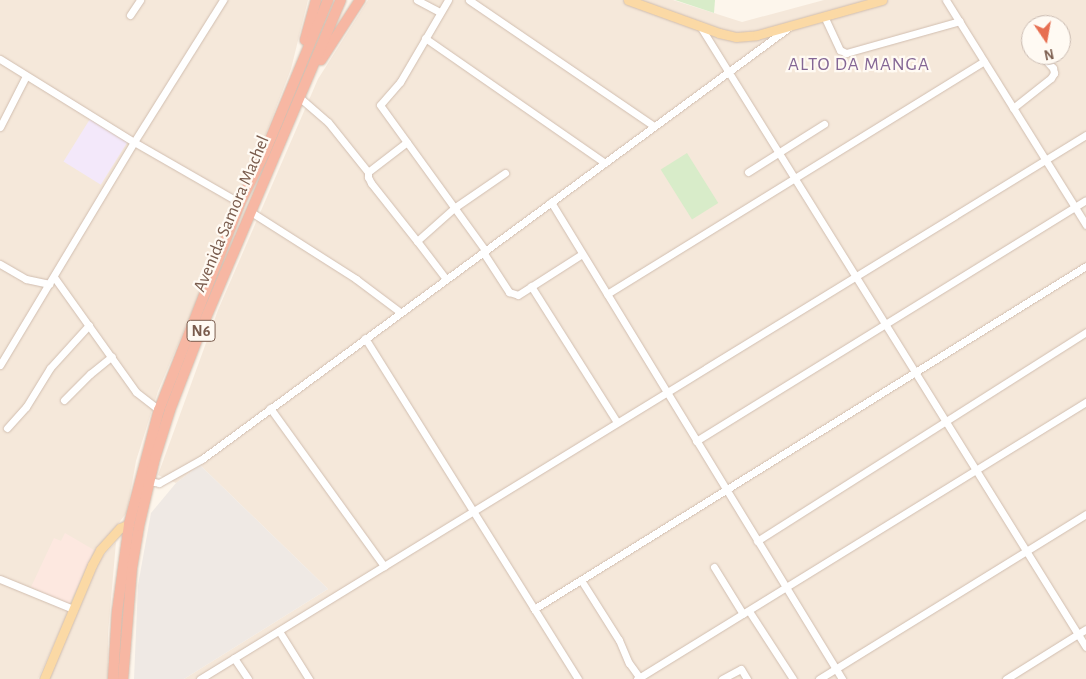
<!DOCTYPE html>
<html>
<head>
<meta charset="utf-8">
<style>
  body { margin:0 }
  #map { position:relative; width:1086px; height:679px; overflow:hidden; background:#fdf6ec; font-family:"Alegreya Sans",sans-serif }
  div>[style] { position:absolute }
  .residential>* { inset:0; background:#f5e8da }
  .commercial>* { inset:0; background:#fde8e0 }
  .industrial>* { inset:0; background:#efe9e4 }
  .education>* { inset:0; background:#f3e8fa; transform-origin:0 0 }
  .green>* { inset:0; background:#d8ecc9; transform-origin:0 0 }
  .roads { filter:drop-shadow(0 0 1px #d1beb0) drop-shadow(0 0 1px #d1beb0) }
  .minor>* { height:7px; margin:-3.5px; padding:0 3.5px; transform-origin:3.5px; border-radius:3.5px; background:#fff }
  .major>* { height:9px; margin:-4.5px; padding:0 4.5px; transform-origin:4.5px; border-radius:4.5px; background:#fbd9a5 }
  .highway>* { height:10px; margin:-5px; padding:0 5px; transform-origin:5px; border-radius:5px; background:#f7b7a3 }
  span { translate:-50% -50%; white-space:nowrap; text-align:center; line-height:1.15; -webkit-text-stroke:4.5px #fffaf3; paint-order:stroke }
  .shield-label span { padding:1px 4px; background:#fffaf3; border:1px solid; border-radius:4px; -webkit-text-stroke-width:0 }
  .shield-label { font-size:16px; color:#7a5c4d; font-weight:700 }
  .street-label { font-size:18px; color:#7a5c4d }
  .neighbourhood-label { font-size:19px; color:#846695; letter-spacing:1px }
  .north { position:absolute; left:1021px; top:15px; width:50px; height:50px; box-sizing:border-box; background:#fffaf3; border:1px solid #cabbb1; border-radius:50%; rotate:168deg; font-size:14px; font-weight:700; line-height:20px; text-align:center; color:#7a5c4d }
  .north::after { content:''; display:block; margin:auto; width:18px; height:22px; background:#e76f51; clip-path:polygon(50% 0,100% 100%,50% 72%,0 100%) }
</style>
</head>
<body>
<div id="map">
  <div class="residential">
    <i style="clip-path:polygon(0 0,308px 0,291px 69px,243px 193px,158px 391px,136px 461px,127px 512px,94px 556px,38px 679px,0 679px)"></i>
    <i style="clip-path:polygon(evenodd,368px 0,673px 0,742px 22px,824px 0,1086px 0,1086px 679px,184px 679px,328px 589px,200px 465px,176px 483px,158px 475px,218px 310px,318px 79px,368px 0,1031px 25px,1061px 25px,1061px 55px,1031px 55px,1031px 25px)"></i>
    <i style="clip-path:polygon(116px 542px,108px 634px,108px 679px,48px 679px,97px 563px)"></i>
  </div>
  <div class="commercial">
    <i style="clip-path:polygon(65px 533px,94px 550px,69px 605px,31px 587px,54px 538px,61px 541px)"></i>
  </div>
  <div class="industrial">
    <i style="clip-path:polygon(200px 465px,328px 589px,184px 679px,134px 679px,138px 585px,151px 513px,176px 483px)"></i>
  </div>
  <div class="education">
    <i style="left:90px;top:119px;width:44px;height:50px;rotate:32deg"></i>
  </div>
  <div class="green">
    <i style="clip-path:polygon(675px 0,715px 0,714px 13px)"></i>
    <i style="left:687px;top:153px;width:59px;height:31px;rotate:58deg"></i>
  </div>
  <div class="roads">
    <div class="minor">
      <i style="left:417px;top:0;width:26px;rotate:28deg"></i>
      <i style="left:448px;top:0;width:95px;rotate:120.3deg"></i>
      <i style="left:400px;top:82px;width:30px;rotate:131deg"></i>
      <i style="left:380px;top:105px;width:179px;rotate:54.1deg"></i>
      <i style="left:469px;top:0;width:224px;rotate:34.3deg"></i>
      <i style="left:946px;top:0;width:265px;rotate:58.1deg"></i>
      <i style="left:130px;top:15px;width:18px;rotate:-56deg"></i>
      <i style="left:824px;top:16px;width:38px;rotate:65deg"></i>
      <i style="left:840px;top:50px;width:7px;rotate:27deg"></i>
      <i style="left:846px;top:53px;width:118px;rotate:-15.7deg"></i>
      <i style="left:700px;top:26px;width:731px;rotate:58.14deg"></i>
      <i style="left:425px;top:38px;width:219px;rotate:34.8deg"></i>
      <i style="left:0;top:59px;width:158px;rotate:31.8deg"></i>
      <i style="left:134px;top:142px;width:122px;rotate:29.9deg"></i>
      <i style="left:299px;top:97px;width:38px;rotate:41deg"></i>
      <i style="left:328px;top:122px;width:64px;rotate:51.3deg"></i>
      <i style="left:368px;top:172px;width:49px;rotate:-37.6deg"></i>
      <i style="left:1013px;top:108px;width:48px;rotate:-38.3deg"></i>
      <i style="left:1051px;top:78px;width:6px;rotate:-59deg"></i>
      <i style="left:1054px;top:73px;width:5px;rotate:-101deg"></i>
      <i style="left:1053px;top:68px;width:18px;rotate:-133deg"></i>
      <i style="left:0;top:127px;width:57px;rotate:-63deg"></i>
      <i style="left:368px;top:172px;width:5px;rotate:90deg"></i>
      <i style="left:368px;top:177px;width:7px;rotate:63deg"></i>
      <i style="left:371px;top:183px;width:74px;rotate:51.6deg"></i>
      <i style="left:748px;top:172px;width:90px;rotate:-32.3deg"></i>
      <i style="left:551px;top:202px;width:559px;rotate:58.61deg"></i>
      <i style="left:251px;top:212px;width:125px;rotate:32.5deg"></i>
      <i style="left:356px;top:279px;width:55px;rotate:36.9deg"></i>
      <i style="left:483px;top:252px;width:48px;rotate:57deg"></i>
      <i style="left:509px;top:292px;width:9px;rotate:18deg"></i>
      <i style="left:518px;top:295px;width:76px;rotate:-32.6deg"></i>
      <i style="left:0;top:264px;width:30px;rotate:30deg"></i>
      <i style="left:26px;top:279px;width:24px;rotate:12deg"></i>
      <i style="left:54px;top:277px;width:141px;rotate:54.5deg"></i>
      <i style="left:136px;top:392px;width:29px;rotate:38deg"></i>
      <i style="left:446px;top:279px;width:48px;rotate:-127.3deg"></i>
      <i style="left:417px;top:241px;width:50px;rotate:-41.7deg"></i>
      <i style="left:454px;top:208px;width:62px;rotate:-34.5deg"></i>
      <i style="left:531px;top:286px;width:161px;rotate:57.7deg"></i>
      <i style="left:607px;top:294px;width:443px;rotate:-31.7deg"></i>
      <i style="left:365px;top:338px;width:402px;rotate:58deg"></i>
      <i style="left:0;top:365px;width:260px;rotate:-59deg"></i>
      <i style="left:134px;top:142px;width:168px;rotate:-57.9deg"></i>
      <i style="left:64px;top:400px;width:37px;rotate:-45deg"></i>
      <i style="left:90px;top:374px;width:28px;rotate:-39deg"></i>
      <i style="left:270px;top:408px;width:195px;rotate:54.2deg"></i>
      <i style="left:7px;top:428px;width:28px;rotate:-48deg"></i>
      <i style="left:26px;top:407px;width:46px;rotate:-58.4deg"></i>
      <i style="left:50px;top:368px;width:58px;rotate:-47.8deg"></i>
      <i style="left:696px;top:441px;width:458px;rotate:-31.7deg"></i>
      <i style="left:149px;top:481px;width:10px;rotate:11deg"></i>
      <i style="left:159px;top:483px;width:49px;rotate:-29.2deg"></i>
      <i style="left:202px;top:459px;width:727px;rotate:-36.33deg"></i>
      <i style="left:757px;top:541px;width:390px;rotate:-32.4deg"></i>
      <i style="left:714px;top:567px;width:55px;rotate:58.3deg"></i>
      <i style="left:0;top:579px;width:79px;rotate:22.3deg"></i>
      <i style="left:581px;top:580px;width:71px;rotate:57.7deg"></i>
      <i style="left:619px;top:640px;width:25px;rotate:67deg"></i>
      <i style="left:629px;top:663px;width:17px;rotate:54deg"></i>
      <i style="left:534px;top:609px;width:650px;rotate:-31.86deg"></i>
      <i style="left:749px;top:611px;width:81px;rotate:57.1deg"></i>
      <i style="left:279px;top:631px;width:57px;rotate:58deg"></i>
      <i style="left:234px;top:658px;width:25px;rotate:56deg"></i>
      <i style="left:200px;top:679px;width:1040px;rotate:-31.55deg"></i>
      <i style="left:637px;top:679px;width:528px;rotate:-31.67deg"></i>
      <i style="left:722px;top:679px;width:21px;rotate:-28deg"></i>
      <i style="left:741px;top:669px;width:12px;rotate:59deg"></i>
      <i style="left:819px;top:679px;width:314px;rotate:-31.7deg"></i>
      <i style="left:1006px;top:679px;width:94px;rotate:-32deg"></i>
    </div>
    <div class="major">
      <i style="left:628px;top:0;width:97px;rotate:19.9deg"></i>
      <i style="left:719px;top:33px;width:17px;rotate:13deg"></i>
      <i style="left:736px;top:37px;width:21px;rotate:-5deg"></i>
      <i style="left:757px;top:35px;width:130px;rotate:-15.6deg"></i>
      <i style="left:44px;top:679px;width:124px;rotate:-67.2deg"></i>
      <i style="left:92px;top:565px;width:17px;rotate:-62deg"></i>
      <i style="left:100px;top:550px;width:30px;rotate:-48deg"></i>
      <i style="left:120px;top:528px;width:10px;rotate:-24deg"></i>
    </div>
    <div class="highway">
      <i style="left:305px;top:40px;width:41px;rotate:-74.6deg"></i>
      <i style="left:321px;top:60px;width:72px;rotate:-57deg"></i>
      <i style="left:113px;top:679px;width:67px;rotate:-86.6deg"></i>
      <i style="left:117px;top:612px;width:89px;rotate:-82.2deg"></i>
      <i style="left:129px;top:524px;width:118px;rotate:-75.3deg"></i>
      <i style="left:159px;top:410px;width:222px;rotate:-68.6deg"></i>
      <i style="left:240px;top:203px;width:57px;rotate:-63.9deg"></i>
      <i style="left:265px;top:152px;width:165px;rotate:-67.5deg"></i>
      <i style="left:123px;top:679px;width:111px;rotate:-85.4deg"></i>
      <i style="left:132px;top:568px;width:43px;rotate:-80.5deg"></i>
      <i style="left:139px;top:526px;width:70px;rotate:-76.8deg"></i>
      <i style="left:155px;top:458px;width:50px;rotate:-72.6deg"></i>
      <i style="left:170px;top:410px;width:89px;rotate:-68.9deg"></i>
      <i style="left:202px;top:327px;width:355px;rotate:-67deg"></i>
    </div>
  </div>
  <div class="shield-label">
    <span style="left:201px;top:331px">N6</span>
  </div>
  <div class="street-label">
    <span style="left:232px;top:214px;rotate:-67deg">Avenida Samora Machel</span>
  </div>
  <div class="neighbourhood-label">
    <span style="left:859px;top:65px">ALTO DA MANGA</span>
  </div>
  <div class="north">N</div>
</div>
</body>
</html>
